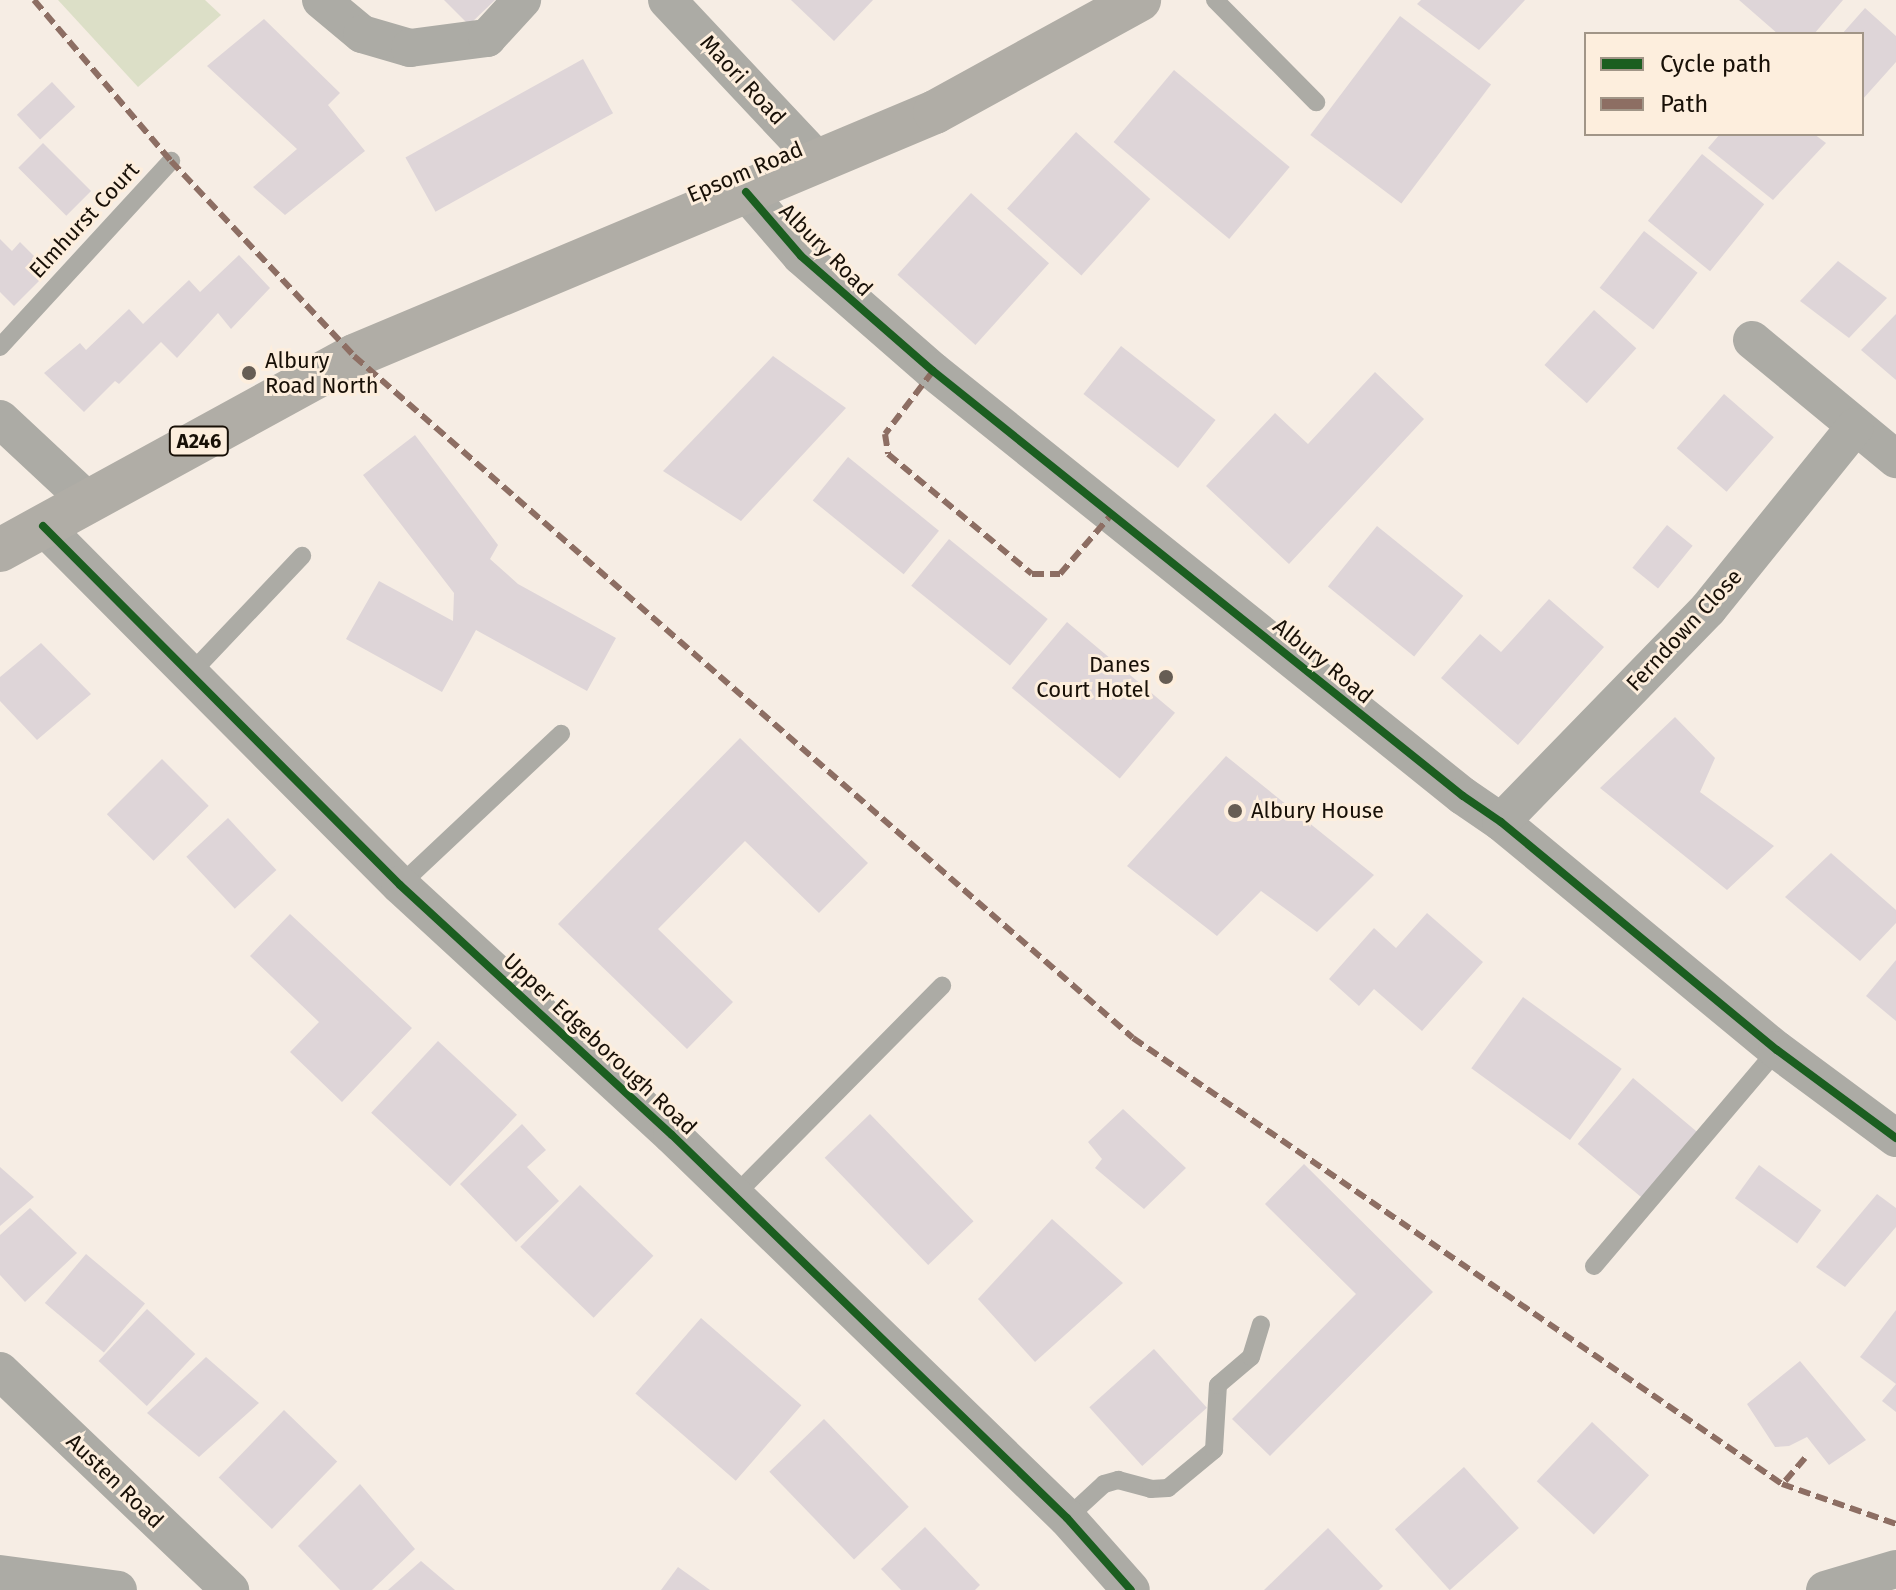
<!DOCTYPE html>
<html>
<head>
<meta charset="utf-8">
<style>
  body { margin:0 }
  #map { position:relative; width:1896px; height:1590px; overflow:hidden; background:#f6ede4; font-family:"Fira Sans",sans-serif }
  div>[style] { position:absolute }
  .green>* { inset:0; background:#dcdfc7 }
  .building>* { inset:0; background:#ded5d8; transform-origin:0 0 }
  .service>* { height:18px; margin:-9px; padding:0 9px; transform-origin:9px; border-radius:9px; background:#acaba5 }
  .minor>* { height:38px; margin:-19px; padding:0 19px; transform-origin:19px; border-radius:19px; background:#acaba5 }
  .primary>* { height:44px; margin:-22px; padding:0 22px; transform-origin:22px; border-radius:22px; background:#b0ada6 }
  .quiet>* { height:6px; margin-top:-3px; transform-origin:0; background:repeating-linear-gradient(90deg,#8d6e63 0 12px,transparent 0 18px) }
  .cycleway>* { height:8px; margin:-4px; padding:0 4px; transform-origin:4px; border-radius:4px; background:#1b5e20 }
  .dots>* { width:22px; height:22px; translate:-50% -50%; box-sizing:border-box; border:4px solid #fdeedd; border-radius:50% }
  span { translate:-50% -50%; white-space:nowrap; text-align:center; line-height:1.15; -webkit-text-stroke:6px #fdeedd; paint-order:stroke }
  .shield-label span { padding:2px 6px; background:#fdeedd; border:2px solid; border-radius:6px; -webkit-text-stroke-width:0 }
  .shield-label { font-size:20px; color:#181007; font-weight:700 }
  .street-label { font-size:22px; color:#181007 }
  .poi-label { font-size:22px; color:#181007 }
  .left { translate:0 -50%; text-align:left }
  .right { translate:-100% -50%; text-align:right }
  .legend { position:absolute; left:1584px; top:32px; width:280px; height:104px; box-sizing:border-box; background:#fdeedd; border:2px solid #a19587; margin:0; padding:10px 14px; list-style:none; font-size:24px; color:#181007 }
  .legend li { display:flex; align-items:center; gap:16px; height:40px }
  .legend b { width:40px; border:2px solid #a19587 }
</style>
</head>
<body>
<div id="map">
  <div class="green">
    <i style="clip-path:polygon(58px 0,205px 0,221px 15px,138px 87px)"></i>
  </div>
  <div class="building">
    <i style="clip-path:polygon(444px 0,495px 0,469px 25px)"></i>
    <i style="clip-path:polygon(791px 0,873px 0,834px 41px)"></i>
    <i style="clip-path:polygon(1421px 0,1525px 0,1479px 50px,1417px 4px)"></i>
    <i style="clip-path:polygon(1739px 0,1843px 0,1814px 34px,1778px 34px)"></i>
    <i style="clip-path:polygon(1865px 8px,1896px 36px,1896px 62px,1862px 100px,1862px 34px,1842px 34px)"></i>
    <i style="left:1400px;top:16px;width:114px;height:149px;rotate:37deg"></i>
    <i style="clip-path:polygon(264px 19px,340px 93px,328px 105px,365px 151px,285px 215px,253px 187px,297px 149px,207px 66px)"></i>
    <i style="left:583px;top:59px;width:62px;height:203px;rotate:61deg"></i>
    <i style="left:1174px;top:70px;width:151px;height:94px;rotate:40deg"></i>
    <i style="left:52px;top:82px;width:34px;height:48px;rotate:47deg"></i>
    <i style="left:1076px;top:132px;width:100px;height:103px;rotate:42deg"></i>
    <i style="clip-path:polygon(1720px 134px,1814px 134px,1826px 143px,1773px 200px,1708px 148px)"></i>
    <i style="left:43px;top:143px;width:68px;height:35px;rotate:45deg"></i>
    <i style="left:1702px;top:154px;width:80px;height:86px;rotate:39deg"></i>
    <i style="left:971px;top:193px;width:105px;height:110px;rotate:42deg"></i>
    <i style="left:1644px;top:231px;width:68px;height:72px;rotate:38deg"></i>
    <i style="clip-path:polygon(0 239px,12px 251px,20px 242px,49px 271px,14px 306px,0 292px)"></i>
    <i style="clip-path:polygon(239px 255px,270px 288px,231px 329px,218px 313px,177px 358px,161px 342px,119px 384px,115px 381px,84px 412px,44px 373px,80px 343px,86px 350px,129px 309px,143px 324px,189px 280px,200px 292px)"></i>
    <i style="clip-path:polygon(1838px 261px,1887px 298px,1849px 338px,1800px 301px)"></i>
    <i style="left:1594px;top:310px;width:57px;height:74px;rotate:42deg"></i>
    <i style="clip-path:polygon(1896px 314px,1896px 380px,1861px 350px)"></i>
    <i style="left:1121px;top:346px;width:120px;height:61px;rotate:38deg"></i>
    <i style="clip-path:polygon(773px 356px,846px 408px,741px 521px,663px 471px)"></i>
    <i style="clip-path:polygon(1375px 372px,1424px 419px,1289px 564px,1206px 486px,1275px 413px,1308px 444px)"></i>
    <i style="left:1724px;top:394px;width:66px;height:72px;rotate:41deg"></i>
    <i style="clip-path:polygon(415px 435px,498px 545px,490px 559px,518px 584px,616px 638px,587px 691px,476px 630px,442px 692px,346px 639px,379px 581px,453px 621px,454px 593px,363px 475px)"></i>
    <i style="left:848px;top:457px;width:117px;height:56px;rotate:39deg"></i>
    <i style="left:1667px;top:525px;width:33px;height:55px;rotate:39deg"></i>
    <i style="left:1377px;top:526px;width:111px;height:78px;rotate:39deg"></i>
    <i style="left:949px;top:539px;width:127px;height:60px;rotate:39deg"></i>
    <i style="clip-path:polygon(1549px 599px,1604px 647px,1518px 745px,1441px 678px,1480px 634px,1501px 652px)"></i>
    <i style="left:1067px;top:622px;width:141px;height:86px;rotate:40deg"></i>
    <i style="clip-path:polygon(41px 643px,91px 694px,37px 740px,0 701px,0 677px)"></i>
    <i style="clip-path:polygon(1675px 717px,1715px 758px,1700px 792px,1774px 846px,1727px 890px,1600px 788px)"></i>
    <i style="clip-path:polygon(740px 738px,868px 863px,819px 913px,745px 841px,658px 929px,733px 1002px,687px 1049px,558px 924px)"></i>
    <i style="clip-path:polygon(1226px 756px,1374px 875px,1317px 932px,1261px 891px,1217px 936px,1127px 866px)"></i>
    <i style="left:162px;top:759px;width:66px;height:78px;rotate:45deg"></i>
    <i style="left:228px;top:818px;width:71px;height:57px;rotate:47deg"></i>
    <i style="clip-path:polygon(1831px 853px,1896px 910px,1896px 923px,1860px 961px,1785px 897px)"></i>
    <i style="clip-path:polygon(1427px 913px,1483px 962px,1422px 1031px,1374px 989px,1359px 1006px,1329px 979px,1374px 928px,1396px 948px)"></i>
    <i style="clip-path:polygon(290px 914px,412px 1028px,342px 1102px,290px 1052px,319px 1022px,250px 956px)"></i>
    <i style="clip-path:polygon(1896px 960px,1896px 1021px,1866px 996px)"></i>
    <i style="left:1523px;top:997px;width:122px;height:88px;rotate:36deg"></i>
    <i style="left:438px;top:1041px;width:108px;height:98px;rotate:43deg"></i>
    <i style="left:1633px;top:1078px;width:85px;height:86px;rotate:40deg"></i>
    <i style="clip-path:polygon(1123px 1109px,1186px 1168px,1144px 1209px,1095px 1168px,1102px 1159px,1088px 1142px)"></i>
    <i style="left:870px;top:1114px;width:149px;height:63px;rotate:46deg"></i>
    <i style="clip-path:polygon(522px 1124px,546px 1150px,527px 1167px,559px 1201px,516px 1242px,460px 1184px)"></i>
    <i style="clip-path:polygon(1304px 1164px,1433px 1292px,1270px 1456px,1232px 1419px,1356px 1294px,1265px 1204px)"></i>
    <i style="left:1759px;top:1165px;width:77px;height:41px;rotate:36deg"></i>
    <i style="clip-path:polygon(0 1167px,34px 1197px,0 1226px)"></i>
    <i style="left:580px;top:1185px;width:102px;height:86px;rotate:44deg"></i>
    <i style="clip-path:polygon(1877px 1194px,1896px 1208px,1896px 1227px,1845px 1287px,1816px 1267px)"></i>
    <i style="clip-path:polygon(30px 1208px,77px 1253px,25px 1302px,0 1275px,0 1235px)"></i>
    <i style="clip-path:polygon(1052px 1219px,1123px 1283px,1035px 1362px,978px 1299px)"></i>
    <i style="left:86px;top:1254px;width:77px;height:64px;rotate:40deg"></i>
    <i style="left:147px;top:1309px;width:66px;height:71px;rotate:43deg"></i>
    <i style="clip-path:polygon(1896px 1310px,1896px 1384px,1860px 1357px)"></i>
    <i style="left:701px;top:1318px;width:133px;height:100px;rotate:41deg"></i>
    <i style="left:1154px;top:1349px;width:79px;height:87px;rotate:48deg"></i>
    <i style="clip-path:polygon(206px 1357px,259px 1403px,199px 1457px,147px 1413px)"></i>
    <i style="clip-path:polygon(1800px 1361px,1866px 1440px,1829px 1465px,1807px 1437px,1789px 1446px,1775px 1447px,1747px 1404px)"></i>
    <i style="clip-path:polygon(1896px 1384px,1896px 1412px,1882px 1401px)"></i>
    <i style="left:284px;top:1410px;width:74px;height:94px;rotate:44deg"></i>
    <i style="left:824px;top:1419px;width:122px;height:76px;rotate:46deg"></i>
    <i style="left:1592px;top:1422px;width:78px;height:81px;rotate:43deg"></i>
    <i style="left:1464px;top:1467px;width:82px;height:93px;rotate:48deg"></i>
    <i style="clip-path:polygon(360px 1484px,415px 1549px,372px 1590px,340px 1590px,298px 1546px)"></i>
    <i style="clip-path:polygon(925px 1527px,980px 1585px,975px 1590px,901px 1590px,881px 1569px)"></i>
    <i style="clip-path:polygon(1328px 1528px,1383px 1586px,1379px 1590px,1264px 1590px)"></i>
    <i style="clip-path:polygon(421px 1561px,455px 1590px,388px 1590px)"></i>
    <i style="clip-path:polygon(678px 1567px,710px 1590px,661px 1590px)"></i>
  </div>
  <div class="service">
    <i style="left:1215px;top:0;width:144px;rotate:45.3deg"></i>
    <i style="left:0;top:347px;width:253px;rotate:-47.4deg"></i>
    <i style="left:190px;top:674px;width:163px;rotate:-46.5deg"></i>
    <i style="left:400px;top:885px;width:221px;rotate:-43.2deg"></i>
    <i style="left:734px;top:1196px;width:296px;rotate:-45.3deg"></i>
    <i style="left:1594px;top:1266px;width:283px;rotate:-49.7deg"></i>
    <i style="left:1067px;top:1518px;width:50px;rotate:-42.6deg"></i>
    <i style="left:1104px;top:1484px;width:15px;rotate:-16deg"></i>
    <i style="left:1118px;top:1480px;width:34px;rotate:15deg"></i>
    <i style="left:1151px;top:1489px;width:17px;rotate:-3deg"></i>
    <i style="left:1168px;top:1488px;width:60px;rotate:-39.6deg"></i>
    <i style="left:1214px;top:1450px;width:65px;rotate:-86.5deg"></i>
    <i style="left:1218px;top:1385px;width:43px;rotate:-40.3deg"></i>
    <i style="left:1251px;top:1357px;width:34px;rotate:-73deg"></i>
  </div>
  <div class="minor">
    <i style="left:321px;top:0;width:53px;rotate:39.7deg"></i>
    <i style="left:362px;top:34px;width:50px;rotate:16.3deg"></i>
    <i style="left:410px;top:48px;width:78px;rotate:-7.4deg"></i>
    <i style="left:487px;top:38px;width:52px;rotate:-47.4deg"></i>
    <i style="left:667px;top:0;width:221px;rotate:46.8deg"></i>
    <i style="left:746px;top:192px;width:84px;rotate:49.3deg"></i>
    <i style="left:801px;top:256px;width:175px;rotate:41.1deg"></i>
    <i style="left:933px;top:371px;width:679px;rotate:38.73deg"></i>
    <i style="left:1463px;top:796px;width:46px;rotate:34.4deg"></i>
    <i style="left:1501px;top:822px;width:358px;rotate:39.6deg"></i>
    <i style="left:1777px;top:1050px;width:148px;rotate:36.5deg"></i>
    <i style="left:1752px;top:340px;width:187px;rotate:39.6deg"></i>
    <i style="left:0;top:419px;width:122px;rotate:43deg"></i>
    <i style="left:43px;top:526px;width:506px;rotate:45.16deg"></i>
    <i style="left:400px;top:885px;width:369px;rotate:42.6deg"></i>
    <i style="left:672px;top:1135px;width:550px;rotate:44.12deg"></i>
    <i style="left:1067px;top:1518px;width:96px;rotate:48.4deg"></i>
    <i style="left:1501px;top:822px;width:297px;rotate:-45.8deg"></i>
    <i style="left:1708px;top:609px;width:234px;rotate:-51.1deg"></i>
    <i style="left:0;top:1371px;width:318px;rotate:43.6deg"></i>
    <i style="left:0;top:1574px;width:119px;rotate:7.7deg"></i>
    <i style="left:1825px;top:1590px;width:74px;rotate:-16.5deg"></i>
  </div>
  <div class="primary">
    <i style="left:0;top:550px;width:404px;rotate:-28.7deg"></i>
    <i style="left:354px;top:356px;width:630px;rotate:-22.78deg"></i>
    <i style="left:935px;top:112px;width:233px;rotate:-28.8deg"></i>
  </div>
  <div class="quiet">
    <i style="left:34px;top:0;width:211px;rotate:49.6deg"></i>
    <i style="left:171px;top:161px;width:267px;rotate:46.8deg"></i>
    <i style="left:354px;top:356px;width:1035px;rotate:41.2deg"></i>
    <i style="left:1133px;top:1038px;width:787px;rotate:34.5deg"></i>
    <i style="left:933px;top:371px;width:79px;rotate:127.3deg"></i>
    <i style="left:885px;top:434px;width:20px;rotate:81deg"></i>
    <i style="left:888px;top:454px;width:187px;rotate:39.8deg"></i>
    <i style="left:1032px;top:574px;width:28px"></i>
    <i style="left:1060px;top:574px;width:79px;rotate:-49.1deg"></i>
    <i style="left:1805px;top:1458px;width:35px;rotate:131deg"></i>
    <i style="left:1782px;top:1484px;width:121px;rotate:19.3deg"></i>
  </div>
  <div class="cycleway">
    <i style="left:746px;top:192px;width:84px;rotate:49.3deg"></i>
    <i style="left:801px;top:256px;width:175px;rotate:41.1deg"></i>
    <i style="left:933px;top:371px;width:679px;rotate:38.73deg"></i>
    <i style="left:1463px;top:796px;width:46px;rotate:34.4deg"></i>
    <i style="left:1501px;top:822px;width:358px;rotate:39.6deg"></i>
    <i style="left:1777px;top:1050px;width:148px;rotate:36.5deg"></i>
    <i style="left:43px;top:526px;width:506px;rotate:45.16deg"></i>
    <i style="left:400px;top:885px;width:369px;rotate:42.6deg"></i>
    <i style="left:672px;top:1135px;width:550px;rotate:44.12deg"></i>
    <i style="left:1067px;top:1518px;width:96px;rotate:48.4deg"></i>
  </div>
  <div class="dots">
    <i style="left:249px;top:373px;background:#665d54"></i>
    <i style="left:1166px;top:677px;background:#665d54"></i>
    <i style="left:1235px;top:811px;background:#665d54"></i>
  </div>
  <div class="shield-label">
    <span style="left:199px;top:441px">A246</span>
  </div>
  <div class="street-label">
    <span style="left:743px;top:80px;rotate:47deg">Maori Road</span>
    <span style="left:745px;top:172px;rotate:-23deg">Epsom Road</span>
    <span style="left:84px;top:220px;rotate:-47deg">Elmhurst Court</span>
    <span style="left:826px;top:250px;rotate:45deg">Albury Road</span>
    <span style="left:1684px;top:630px;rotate:-47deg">Ferndown Close</span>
    <span style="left:1323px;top:661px;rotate:39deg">Albury Road</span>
    <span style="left:600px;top:1044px;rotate:43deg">Upper Edgeborough Road</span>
    <span style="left:115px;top:1481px;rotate:44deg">Austen Road</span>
  </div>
  <div class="poi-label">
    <span class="left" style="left:265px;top:373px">Albury<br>Road North</span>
    <span class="right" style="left:1150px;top:677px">Danes<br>Court Hotel</span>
    <span class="left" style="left:1251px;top:811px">Albury House</span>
  </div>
  <ul class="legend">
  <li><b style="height:10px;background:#1b5e20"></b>Cycle path</li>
  <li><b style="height:10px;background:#8d6e63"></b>Path</li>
  </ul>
</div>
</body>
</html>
